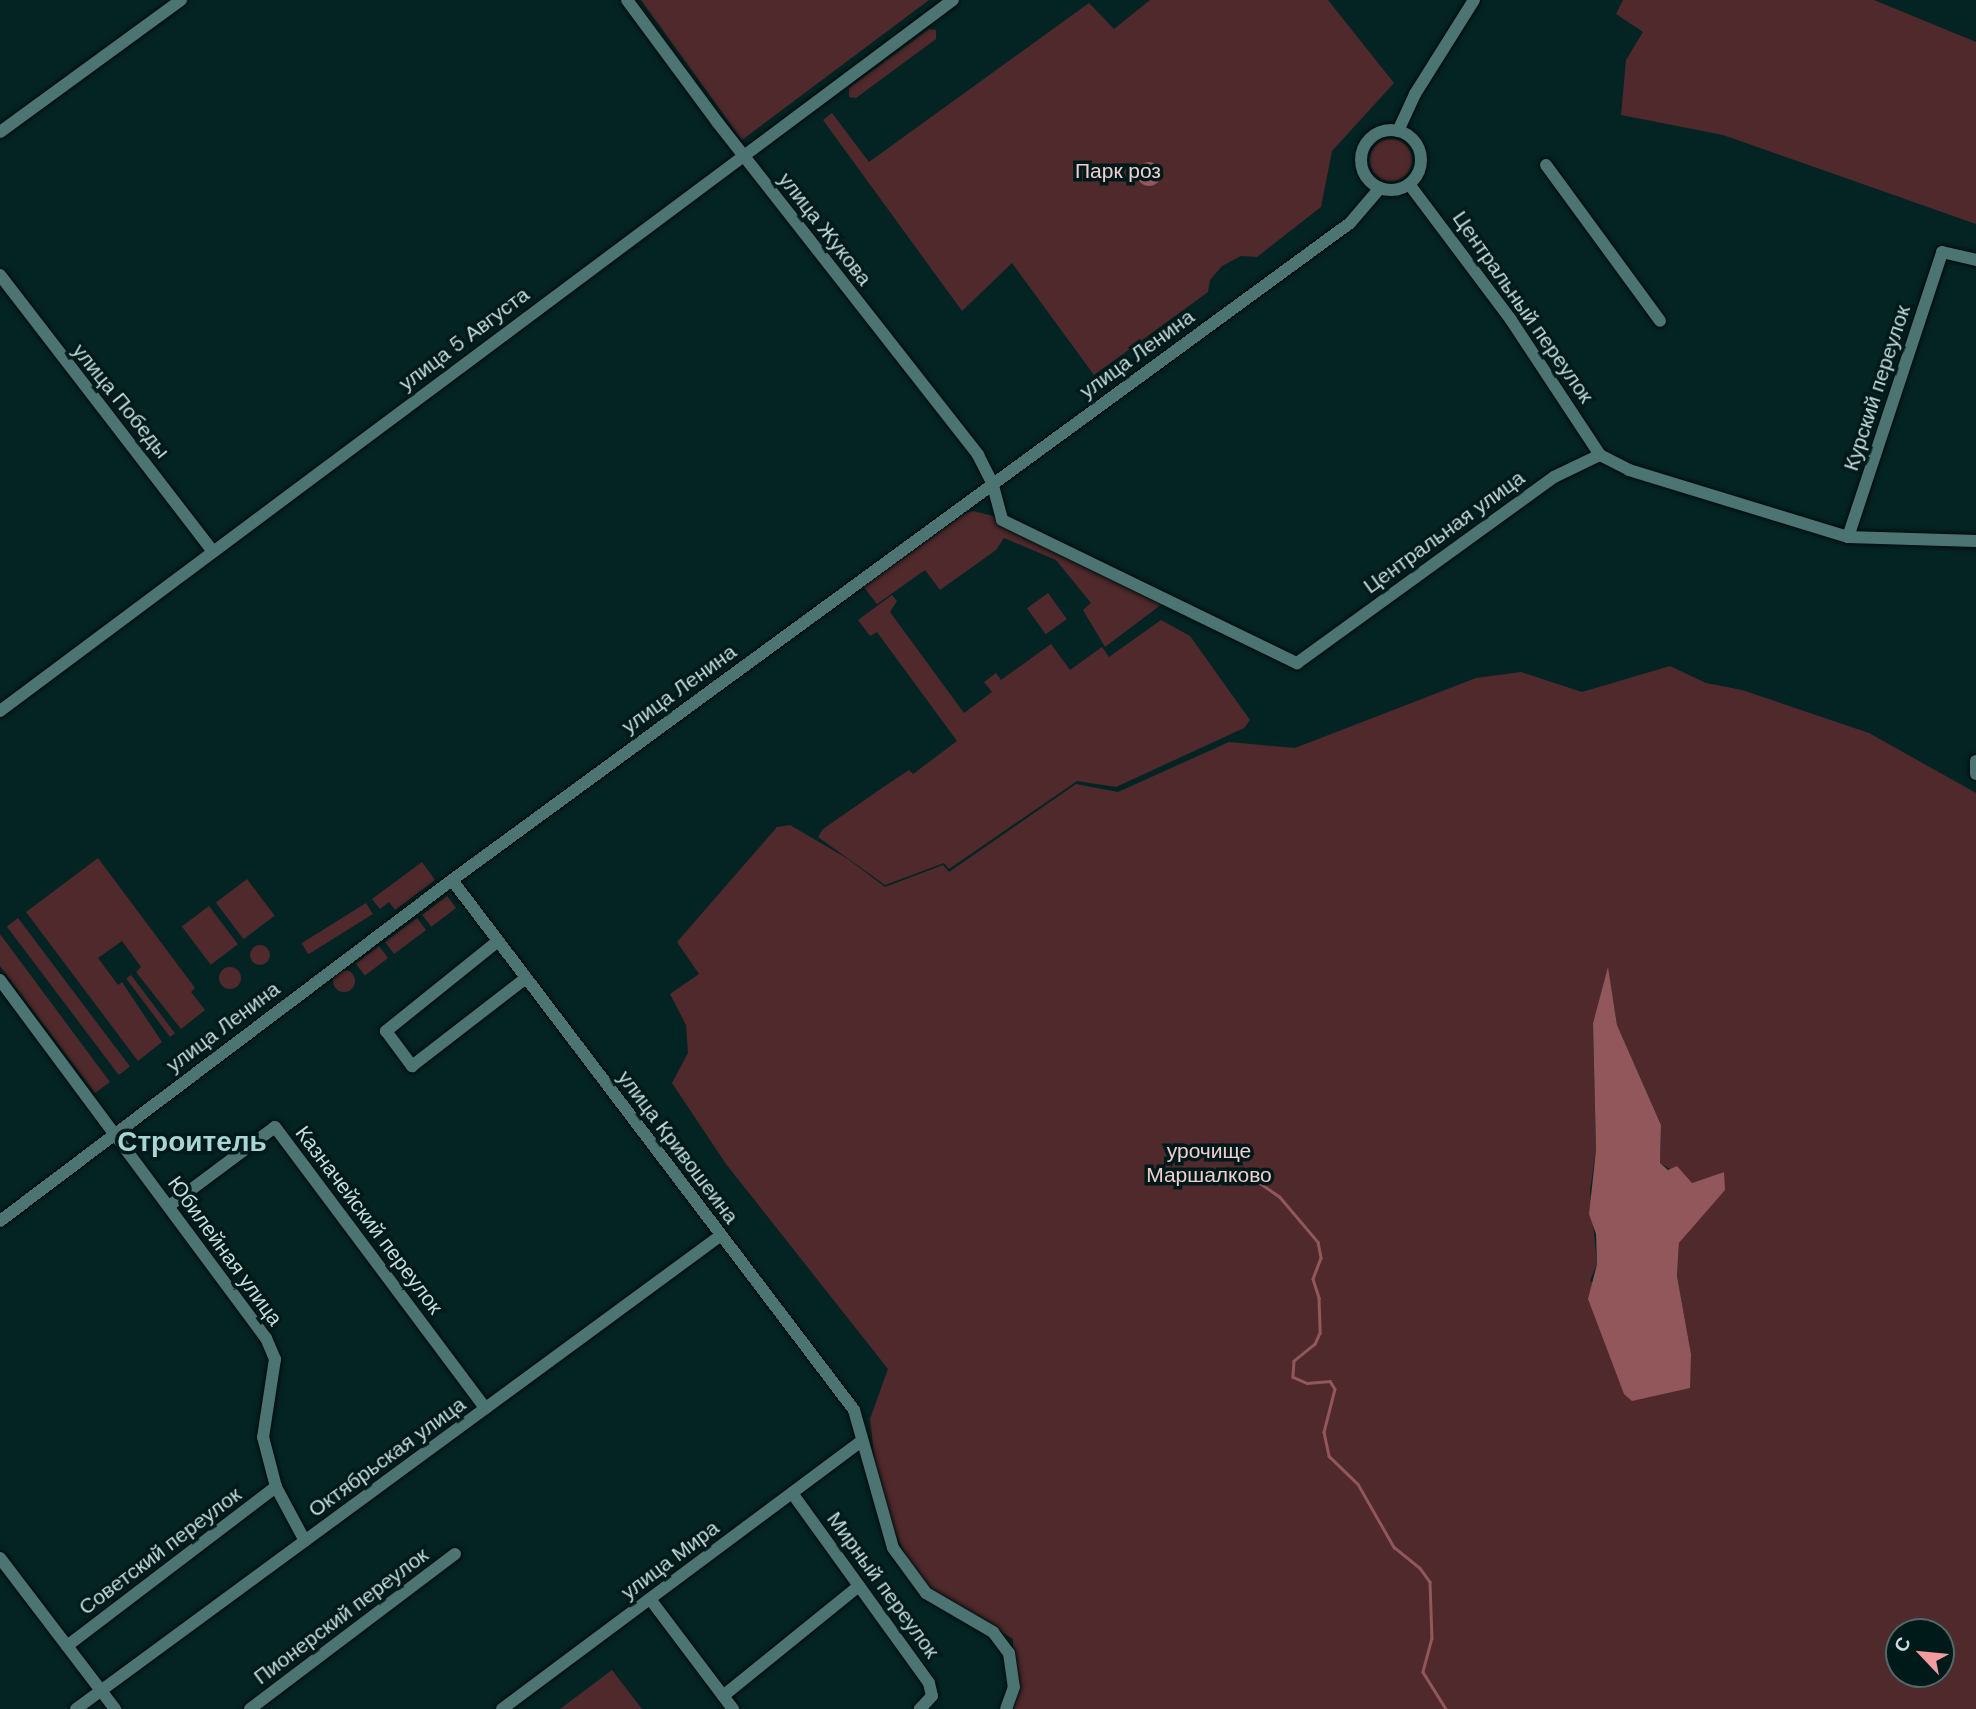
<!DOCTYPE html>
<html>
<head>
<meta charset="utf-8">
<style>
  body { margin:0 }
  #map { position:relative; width:1976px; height:1709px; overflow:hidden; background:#042423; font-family:"DM Sans",sans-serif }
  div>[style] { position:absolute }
  .green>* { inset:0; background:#4f292b; transform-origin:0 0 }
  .round { border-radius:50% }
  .water>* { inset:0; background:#91575a }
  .stream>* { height:2.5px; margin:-1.25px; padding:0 1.25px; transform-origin:1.25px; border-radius:1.25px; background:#91575a }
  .roads { filter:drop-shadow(0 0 2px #000c0c) drop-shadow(0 0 2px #000c0c) }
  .minor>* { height:12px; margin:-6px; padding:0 6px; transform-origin:6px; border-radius:6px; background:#4b7473 }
  .minor>.ring { margin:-6px; padding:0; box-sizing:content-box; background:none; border:12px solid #4b7473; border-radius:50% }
  span { translate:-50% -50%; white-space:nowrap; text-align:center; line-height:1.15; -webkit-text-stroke:7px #001a1a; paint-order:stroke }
  .park-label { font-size:21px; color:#f3cdce }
  .street-label { font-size:21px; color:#c7dcdc }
  .district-label { font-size:28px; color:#a9d5d4; font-weight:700 }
  .north { position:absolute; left:1885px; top:1618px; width:70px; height:70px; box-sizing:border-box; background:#001a1a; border:2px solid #506868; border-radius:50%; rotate:296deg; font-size:19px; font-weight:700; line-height:28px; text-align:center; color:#c7dcdc }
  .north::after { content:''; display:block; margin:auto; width:24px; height:32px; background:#f49b9f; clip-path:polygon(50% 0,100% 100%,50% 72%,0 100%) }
</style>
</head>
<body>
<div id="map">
  <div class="green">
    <i style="clip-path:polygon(641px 0,929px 0,742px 140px)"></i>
    <i style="clip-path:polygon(1150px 0,1328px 0,1394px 83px,1332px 151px,1321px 207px,1257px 257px,1241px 256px,1222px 266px,1210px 280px,1208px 292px,1094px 375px,1012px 263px,962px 311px,823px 120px,832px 113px,869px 162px,1089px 3px,1114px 29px)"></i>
    <i style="clip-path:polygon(1623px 0,1874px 0,1976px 42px,1976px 224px,1723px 135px,1621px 115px,1626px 60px,1643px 32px,1616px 14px)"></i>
    <i style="clip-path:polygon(929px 29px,936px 30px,936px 39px,856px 98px,849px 97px,849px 88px)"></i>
    <i class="round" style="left:1370px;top:139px;width:42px;height:42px"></i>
    <i style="clip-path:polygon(973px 511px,993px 516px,1166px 601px,1105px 647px,1083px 610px,1091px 603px,1056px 560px,1004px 538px,996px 550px,940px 590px,925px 570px,877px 604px,863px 586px,963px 514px)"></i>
    <i style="left:1048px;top:593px;width:32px;height:26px;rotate:54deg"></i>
    <i style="clip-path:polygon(892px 595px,897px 601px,890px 612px,964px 713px,992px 692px,984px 682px,996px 673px,1001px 680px,1051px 644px,1070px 670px,1102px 647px,1109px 657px,1161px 620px,1190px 636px,1250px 720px,1244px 728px,1116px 787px,1077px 781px,949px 869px,944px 863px,885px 885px,818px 837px,823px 829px,882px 788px,909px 770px,913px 774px,957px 741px,877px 632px,870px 636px,858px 620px)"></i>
    <i style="clip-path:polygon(evenodd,1670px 666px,1706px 683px,1742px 690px,1869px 733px,1976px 793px,1976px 1709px,1013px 1709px,1013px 1639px,918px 1581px,892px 1526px,876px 1472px,870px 1419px,888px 1369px,726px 1164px,672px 1083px,688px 1053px,686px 1025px,670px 994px,699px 974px,677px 942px,777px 827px,790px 825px,848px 859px,885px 887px,943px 865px,949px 872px,1076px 784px,1118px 792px,1229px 742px,1295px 748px,1476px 678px,1521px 672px,1582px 692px,1670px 666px,1608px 969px,1617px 1025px,1661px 1125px,1660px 1163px,1692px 1183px,1724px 1172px,1724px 1190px,1679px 1243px,1677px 1276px,1691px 1354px,1590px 1281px,1597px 1264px,1590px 1191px,1596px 1150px,1593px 1023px,1608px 969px,1670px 666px,1899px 1632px,1941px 1632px,1941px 1674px,1899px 1674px,1899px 1632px)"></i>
    <i style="clip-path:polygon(98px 858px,195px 988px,191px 992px,205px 1010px,181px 1029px,136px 972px,141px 967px,122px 941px,98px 958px,118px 985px,122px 982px,162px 1042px,138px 1061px,26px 912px)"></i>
    <i style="clip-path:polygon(422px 862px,435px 880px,395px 910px,389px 902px,380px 909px,372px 899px)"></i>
    <i style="left:247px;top:879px;width:46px;height:39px;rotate:53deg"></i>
    <i style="left:447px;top:896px;width:15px;height:31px;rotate:53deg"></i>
    <i style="left:366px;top:903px;width:13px;height:76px;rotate:58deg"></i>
    <i style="left:209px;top:906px;width:48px;height:34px;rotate:53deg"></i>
    <i style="left:18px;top:918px;width:186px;height:14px;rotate:53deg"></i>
    <i style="left:417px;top:918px;width:15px;height:40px;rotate:53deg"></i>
    <i style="clip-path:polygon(0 934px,110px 1082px,95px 1093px,0 966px)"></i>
    <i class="round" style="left:250px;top:945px;width:20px;height:20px"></i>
    <i style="left:379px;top:946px;width:15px;height:29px;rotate:53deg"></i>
    <i class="round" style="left:219px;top:967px;width:22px;height:22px"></i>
    <i class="round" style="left:333px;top:970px;width:22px;height:22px"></i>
    <i style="left:131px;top:975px;width:73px;height:6px;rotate:53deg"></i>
    <i style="left:385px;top:1579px;width:11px;height:41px;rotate:56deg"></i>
    <i style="clip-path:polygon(612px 1670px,642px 1709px,560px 1709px)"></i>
  </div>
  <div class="water">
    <i class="round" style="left:1137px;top:162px;width:24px;height:24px"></i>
    <i style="clip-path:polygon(1608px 967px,1617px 1025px,1661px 1125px,1660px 1163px,1668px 1170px,1677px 1166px,1692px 1183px,1724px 1172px,1725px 1190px,1679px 1243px,1677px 1276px,1691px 1354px,1690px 1388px,1632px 1401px,1624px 1394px,1588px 1299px,1597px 1264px,1596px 1234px,1589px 1214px,1596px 1150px,1593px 1023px)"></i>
  </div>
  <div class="stream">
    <i style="left:1239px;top:1181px;width:21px;rotate:5deg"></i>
    <i style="left:1260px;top:1183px;width:24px;rotate:35deg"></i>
    <i style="left:1280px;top:1197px;width:59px;rotate:49.8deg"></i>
    <i style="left:1318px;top:1242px;width:16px;rotate:79deg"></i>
    <i style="left:1321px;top:1258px;width:22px;rotate:111deg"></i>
    <i style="left:1313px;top:1279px;width:20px;rotate:72deg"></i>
    <i style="left:1319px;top:1298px;width:35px;rotate:88deg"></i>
    <i style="left:1320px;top:1333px;width:12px;rotate:114deg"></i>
    <i style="left:1315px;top:1344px;width:27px;rotate:141deg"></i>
    <i style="left:1294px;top:1361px;width:16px;rotate:94deg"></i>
    <i style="left:1293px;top:1377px;width:15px;rotate:23deg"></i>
    <i style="left:1307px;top:1383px;width:23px;rotate:-5deg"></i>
    <i style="left:1330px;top:1381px;width:9px;rotate:58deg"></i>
    <i style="left:1335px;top:1389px;width:44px;rotate:104.3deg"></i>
    <i style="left:1324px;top:1432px;width:25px;rotate:78deg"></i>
    <i style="left:1329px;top:1456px;width:40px;rotate:44deg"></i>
    <i style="left:1358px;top:1484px;width:73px;rotate:60.3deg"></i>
    <i style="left:1394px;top:1547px;width:33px;rotate:39deg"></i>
    <i style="left:1420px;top:1568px;width:17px;rotate:54deg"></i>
    <i style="left:1430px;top:1582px;width:56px;rotate:88deg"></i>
    <i style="left:1432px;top:1638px;width:35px;rotate:105deg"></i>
    <i style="left:1423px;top:1672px;width:44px;rotate:58.1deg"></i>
  </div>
  <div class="roads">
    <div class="minor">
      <i style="left:627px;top:0;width:153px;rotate:53.5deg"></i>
      <i style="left:718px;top:123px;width:422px;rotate:51.9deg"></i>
      <i style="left:978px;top:455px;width:30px;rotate:63deg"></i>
      <i style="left:992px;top:482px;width:39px;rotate:75deg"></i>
      <i style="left:1002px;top:520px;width:328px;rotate:25.9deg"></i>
      <i style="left:1297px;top:663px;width:317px;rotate:-35.9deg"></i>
      <i style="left:1554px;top:477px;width:51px;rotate:-25.6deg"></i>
      <i style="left:1600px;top:455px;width:33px;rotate:27deg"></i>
      <i style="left:1629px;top:470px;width:229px;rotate:17deg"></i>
      <i style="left:1848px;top:537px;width:128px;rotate:1.8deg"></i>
      <i class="ring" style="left:1361px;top:130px;width:48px;height:48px"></i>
      <i style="left:1398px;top:131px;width:41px;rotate:-65.3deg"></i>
      <i style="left:1415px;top:94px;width:111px;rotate:-57.9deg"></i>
      <i style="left:0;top:132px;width:224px;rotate:-36.1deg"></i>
      <i style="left:1546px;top:165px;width:193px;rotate:53.8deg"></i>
      <i style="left:1409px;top:184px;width:170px;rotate:53.1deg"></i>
      <i style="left:1511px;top:320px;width:162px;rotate:56.6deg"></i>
      <i style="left:0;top:275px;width:349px;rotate:52.4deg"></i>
      <i style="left:1848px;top:537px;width:300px;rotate:-71.7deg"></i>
      <i style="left:1942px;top:252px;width:35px;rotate:13deg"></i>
      <i style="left:0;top:711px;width:1189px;rotate:-36.73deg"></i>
      <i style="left:1976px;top:761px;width:13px;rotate:90deg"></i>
      <i style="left:452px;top:880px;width:665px;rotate:52.82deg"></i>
      <i style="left:854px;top:1410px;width:143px;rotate:74.2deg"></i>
      <i style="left:893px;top:1548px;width:56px;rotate:53.7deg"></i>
      <i style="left:926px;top:1593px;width:78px;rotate:30.2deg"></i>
      <i style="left:993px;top:1632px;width:26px;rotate:53deg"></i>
      <i style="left:1009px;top:1653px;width:34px;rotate:82deg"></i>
      <i style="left:1014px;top:1687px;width:23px;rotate:110deg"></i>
      <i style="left:498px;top:941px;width:144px;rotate:141.2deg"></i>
      <i style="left:386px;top:1031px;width:44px;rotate:53.4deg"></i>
      <i style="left:412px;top:1066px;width:144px;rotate:-37.7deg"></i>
      <i style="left:0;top:980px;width:446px;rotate:53.4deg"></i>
      <i style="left:266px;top:1338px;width:23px;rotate:67deg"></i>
      <i style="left:275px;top:1359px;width:79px;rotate:98.7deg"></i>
      <i style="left:263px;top:1437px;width:52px;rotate:75.4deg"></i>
      <i style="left:276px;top:1487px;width:61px;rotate:61.8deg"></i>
      <i style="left:169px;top:1206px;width:132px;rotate:-36.7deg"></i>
      <i style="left:275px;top:1127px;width:351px;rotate:53.2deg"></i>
      <i style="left:0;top:1221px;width:566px;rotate:-37.03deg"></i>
      <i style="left:452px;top:880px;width:1113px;rotate:-36.19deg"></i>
      <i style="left:1350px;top:223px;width:46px;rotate:-49.4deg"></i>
      <i style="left:792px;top:1493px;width:234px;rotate:54.2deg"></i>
      <i style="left:929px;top:1683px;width:13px;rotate:77deg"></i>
      <i style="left:932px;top:1696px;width:18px;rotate:133deg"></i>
      <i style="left:0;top:1558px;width:190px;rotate:52.7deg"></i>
      <i style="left:650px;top:1599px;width:138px;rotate:53deg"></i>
      <i style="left:67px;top:1646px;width:263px;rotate:-37.3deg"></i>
      <i style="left:723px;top:1696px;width:175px;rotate:-39deg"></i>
      <i style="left:76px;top:1709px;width:799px;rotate:-36.3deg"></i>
      <i style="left:250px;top:1709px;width:257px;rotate:-37.1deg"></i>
      <i style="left:502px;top:1709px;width:448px;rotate:-36.7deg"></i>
    </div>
  </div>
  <div class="park-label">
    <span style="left:1118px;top:171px">Парк роз</span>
    <span style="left:1209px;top:1163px">урочище<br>Маршалково</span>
  </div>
  <div class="street-label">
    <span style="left:825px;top:229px;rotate:52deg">улица Жукова</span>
    <span style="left:1523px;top:307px;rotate:55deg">Центральный переулок</span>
    <span style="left:464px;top:339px;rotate:-37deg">улица 5 Августа</span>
    <span style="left:1137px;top:354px;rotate:-36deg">улица Ленина</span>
    <span style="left:1877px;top:388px;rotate:-72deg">Курский переулок</span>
    <span style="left:121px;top:401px;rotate:51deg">улица Победы</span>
    <span style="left:1444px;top:532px;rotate:-36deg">Центральная улица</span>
    <span style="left:679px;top:689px;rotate:-36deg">улица Ленина</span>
    <span style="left:223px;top:1027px;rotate:-37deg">улица Ленина</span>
    <span style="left:678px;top:1147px;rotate:53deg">улица Кривошеина</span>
    <span style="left:369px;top:1220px;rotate:53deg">Казначейский переулок</span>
    <span style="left:225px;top:1251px;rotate:54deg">Юбилейная улица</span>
    <span style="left:387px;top:1457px;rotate:-36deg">Октябрьская улица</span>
    <span style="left:160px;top:1551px;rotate:-37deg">Советский переулок</span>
    <span style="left:670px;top:1560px;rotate:-37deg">улица Мира</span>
    <span style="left:883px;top:1585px;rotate:54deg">Мирный переулок</span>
    <span style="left:341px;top:1616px;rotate:-37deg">Пионерский переулок</span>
  </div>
  <div class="district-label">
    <span style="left:192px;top:1142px">Строитель</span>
  </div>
  <div class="north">С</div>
</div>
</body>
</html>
